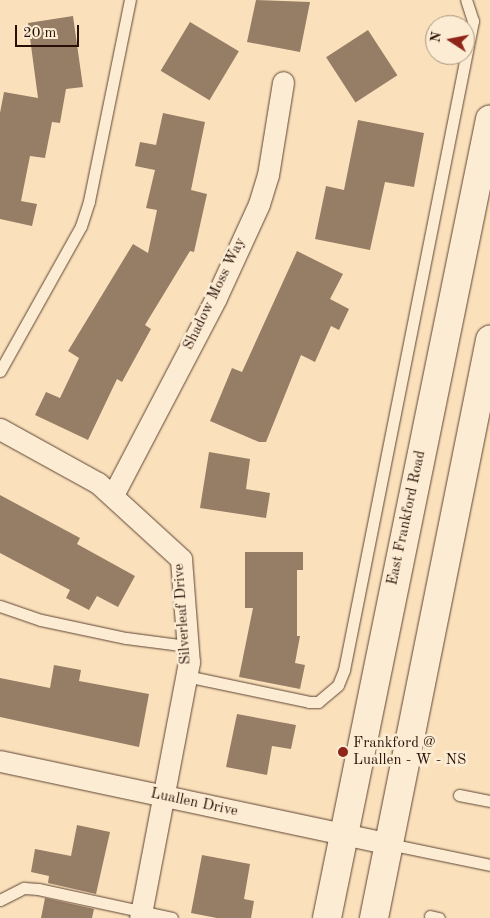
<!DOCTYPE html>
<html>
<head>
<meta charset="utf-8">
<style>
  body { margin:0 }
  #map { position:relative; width:490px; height:918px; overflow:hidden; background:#fbe1bb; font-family:"Old Standard TT",serif }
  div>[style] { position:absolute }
  .building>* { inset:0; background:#967d65; transform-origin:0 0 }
  .roads { filter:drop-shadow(0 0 1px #5e4434) drop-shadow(0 0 1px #5e4434) }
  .lane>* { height:11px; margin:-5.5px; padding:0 5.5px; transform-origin:5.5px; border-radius:5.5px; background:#fcecd3 }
  .street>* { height:21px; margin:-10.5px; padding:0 10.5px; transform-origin:10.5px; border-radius:10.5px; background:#fcecd3 }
  .secondary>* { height:28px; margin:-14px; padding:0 14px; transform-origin:14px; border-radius:14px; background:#fcecd3 }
  .dots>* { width:14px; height:14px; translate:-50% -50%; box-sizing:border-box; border:2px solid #fcecd3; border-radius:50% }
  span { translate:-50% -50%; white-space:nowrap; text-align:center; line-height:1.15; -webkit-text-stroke:5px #fcecd3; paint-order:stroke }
  .street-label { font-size:15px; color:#291007 }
  .poi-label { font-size:15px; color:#291007 }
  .left { translate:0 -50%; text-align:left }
  .north { position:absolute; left:425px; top:15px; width:50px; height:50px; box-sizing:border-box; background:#fcecd3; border:1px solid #a89481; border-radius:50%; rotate:281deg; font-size:14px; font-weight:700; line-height:20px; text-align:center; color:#291007 }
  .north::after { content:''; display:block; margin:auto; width:18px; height:22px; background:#8f2418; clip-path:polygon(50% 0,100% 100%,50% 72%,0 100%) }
  .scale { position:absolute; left:15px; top:25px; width:64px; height:22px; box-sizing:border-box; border:2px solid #291007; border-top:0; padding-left:6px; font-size:15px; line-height:18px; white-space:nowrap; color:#291007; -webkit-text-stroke:4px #fcecd3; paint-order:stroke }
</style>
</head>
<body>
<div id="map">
  <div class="building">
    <i style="clip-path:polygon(256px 0,310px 2px,300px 52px,247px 42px)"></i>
    <i style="clip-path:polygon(73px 16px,83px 87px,66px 89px,60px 123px,52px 122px,45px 158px,30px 156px,21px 201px,37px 204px,32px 226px,0 219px,0 113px,4px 92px,38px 98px,28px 23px)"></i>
    <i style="left:190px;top:22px;width:57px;height:57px;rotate:31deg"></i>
    <i style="left:368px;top:30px;width:54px;height:50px;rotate:57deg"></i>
    <i style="clip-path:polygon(163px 113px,205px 122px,191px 190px,207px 194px,194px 252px,190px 251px,145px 325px,151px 329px,122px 382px,117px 379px,88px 440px,35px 415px,46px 392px,60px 398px,79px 358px,68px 351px,133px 244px,148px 253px,157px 210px,146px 208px,155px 170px,135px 166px,140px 142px,156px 145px)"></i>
    <i style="clip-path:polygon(358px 120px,424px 133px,414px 187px,385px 182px,370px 250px,315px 239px,326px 186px,344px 190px)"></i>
    <i style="clip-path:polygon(297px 251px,343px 274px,330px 299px,349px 309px,339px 330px,331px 326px,315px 362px,301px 355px,266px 442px,259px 442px,210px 421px,232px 368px,242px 372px)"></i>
    <i style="clip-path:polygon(209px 452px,250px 459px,246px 489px,270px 493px,266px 518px,200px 508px)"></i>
    <i style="clip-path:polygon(0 495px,80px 538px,77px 544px,135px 576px,118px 607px,97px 596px,89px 610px,66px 598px,70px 590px,0 553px)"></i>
    <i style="clip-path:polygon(245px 552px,303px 552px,303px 570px,297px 570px,297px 636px,300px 636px,295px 663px,305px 665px,300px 689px,239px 677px,253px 608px,245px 608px)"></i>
    <i style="clip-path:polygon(54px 665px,81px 670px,79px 681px,149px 694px,139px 747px,0 717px,0 678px,50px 688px)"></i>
    <i style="clip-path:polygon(237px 714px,296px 725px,291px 749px,272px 746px,267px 775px,226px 767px)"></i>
    <i style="clip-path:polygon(77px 825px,110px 832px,96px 894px,48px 883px,49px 876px,31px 872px,35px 849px,71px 856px)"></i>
    <i style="clip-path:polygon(202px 855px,250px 864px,244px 899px,254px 901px,251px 918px,217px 918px,191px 913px)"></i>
    <i style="clip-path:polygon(45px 898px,94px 909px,92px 918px,41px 918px)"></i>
  </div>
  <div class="roads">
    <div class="lane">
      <i style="left:0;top:371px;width:166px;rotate:-60.8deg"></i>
      <i style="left:81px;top:226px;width:26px;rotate:-72deg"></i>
      <i style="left:89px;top:201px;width:205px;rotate:-78.5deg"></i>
      <i style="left:0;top:606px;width:43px;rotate:18.9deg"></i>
      <i style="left:41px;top:620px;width:87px;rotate:12deg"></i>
      <i style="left:126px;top:638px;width:63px;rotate:7.4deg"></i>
      <i style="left:186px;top:676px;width:126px;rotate:11.9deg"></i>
      <i style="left:309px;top:702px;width:9px"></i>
      <i style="left:318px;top:702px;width:26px;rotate:-40deg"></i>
      <i style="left:338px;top:685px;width:16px;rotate:-68deg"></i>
      <i style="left:344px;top:670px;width:662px;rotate:-78.76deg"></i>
      <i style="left:473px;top:21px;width:22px;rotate:-108deg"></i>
      <i style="left:459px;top:795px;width:32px;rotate:11deg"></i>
      <i style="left:389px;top:844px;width:103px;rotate:11.7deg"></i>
      <i style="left:0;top:900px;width:27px;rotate:-27deg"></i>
      <i style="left:24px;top:888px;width:14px;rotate:4deg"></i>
      <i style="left:38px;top:889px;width:137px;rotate:12.2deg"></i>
      <i style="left:430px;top:916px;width:9px;rotate:13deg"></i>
    </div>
    <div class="street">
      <i style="left:0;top:429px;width:112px;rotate:28.9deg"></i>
      <i style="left:98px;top:483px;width:113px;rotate:42.5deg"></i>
      <i style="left:181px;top:559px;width:103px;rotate:85.6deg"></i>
      <i style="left:189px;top:662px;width:261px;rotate:100.8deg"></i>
      <i style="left:113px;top:495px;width:222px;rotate:-62.4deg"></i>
      <i style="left:216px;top:298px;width:103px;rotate:-65.4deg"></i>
      <i style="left:259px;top:204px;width:30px;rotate:-73deg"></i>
      <i style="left:268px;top:175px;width:94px;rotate:-80.8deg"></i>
      <i style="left:0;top:761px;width:398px;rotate:12deg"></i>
    </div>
    <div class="secondary">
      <i style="left:327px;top:918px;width:815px;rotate:-78.47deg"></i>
      <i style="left:374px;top:918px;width:590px;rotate:-78.65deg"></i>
    </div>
  </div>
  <div class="dots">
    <i style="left:343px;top:752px;background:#8f2418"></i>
  </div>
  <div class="street-label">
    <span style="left:215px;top:294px;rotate:-64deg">Shadow Moss Way</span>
    <span style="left:407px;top:518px;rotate:-78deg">East Frankford Road</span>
    <span style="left:183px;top:614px;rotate:-94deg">Silverleaf Drive</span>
    <span style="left:194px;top:803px;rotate:12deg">Luallen Drive</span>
  </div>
  <div class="poi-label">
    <span class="left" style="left:353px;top:752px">Frankford @<br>Luallen - W - NS</span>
  </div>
  <div class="north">N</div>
  <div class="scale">20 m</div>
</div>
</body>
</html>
